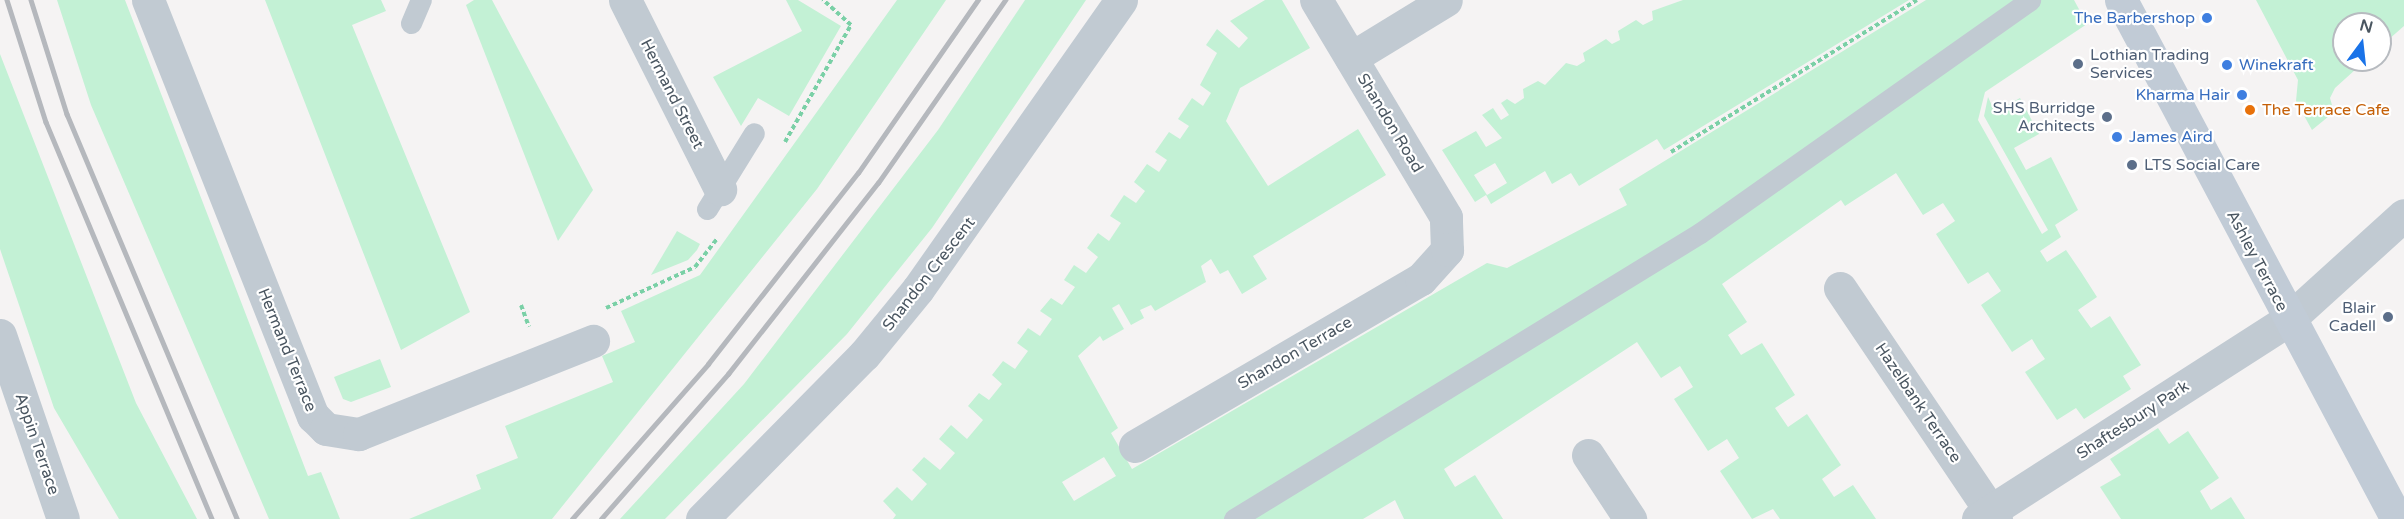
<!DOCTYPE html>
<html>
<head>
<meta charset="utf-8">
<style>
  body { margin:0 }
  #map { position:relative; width:2404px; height:519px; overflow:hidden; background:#f5f3f3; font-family:"Varela Round",sans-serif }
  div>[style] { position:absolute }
  .green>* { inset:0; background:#c3f1d5 }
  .path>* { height:4px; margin-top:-2px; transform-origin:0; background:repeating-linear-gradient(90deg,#7ad0a6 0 4.5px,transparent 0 7.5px) }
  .lane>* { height:21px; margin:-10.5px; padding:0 10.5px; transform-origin:10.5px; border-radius:10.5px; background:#c1cad2 }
  .street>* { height:33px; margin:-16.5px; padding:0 16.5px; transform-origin:16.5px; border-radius:16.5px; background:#c1cad2 }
  .secondary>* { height:33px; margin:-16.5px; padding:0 16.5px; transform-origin:16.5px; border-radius:16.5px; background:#c1cbd6 }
  .rail>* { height:4.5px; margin:-2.25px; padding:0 2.25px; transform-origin:2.25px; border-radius:2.25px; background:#b5b8bd }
  .dots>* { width:16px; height:16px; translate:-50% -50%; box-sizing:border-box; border:3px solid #fff; border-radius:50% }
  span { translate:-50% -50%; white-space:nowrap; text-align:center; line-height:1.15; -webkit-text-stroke:4.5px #fff; paint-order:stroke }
  .shop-label { font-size:16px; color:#366cbe }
  .right { translate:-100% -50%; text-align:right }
  .left { translate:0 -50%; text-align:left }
  .service-label { font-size:16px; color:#4e5e75 }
  .street-label { font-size:16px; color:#4a5661 }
  .food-label { font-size:16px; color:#c56008 }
  .north { position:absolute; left:2332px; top:12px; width:60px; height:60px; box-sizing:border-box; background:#fff; border:2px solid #b7bbc0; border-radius:50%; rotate:15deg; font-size:16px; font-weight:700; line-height:24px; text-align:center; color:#4a5661 }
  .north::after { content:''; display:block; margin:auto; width:21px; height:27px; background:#1a73e8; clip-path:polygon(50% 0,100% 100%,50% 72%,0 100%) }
</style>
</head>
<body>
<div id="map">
  <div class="green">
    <i style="clip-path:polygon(57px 0,125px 0,308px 476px,321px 472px,340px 519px,269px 519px,91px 105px)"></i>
    <i style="clip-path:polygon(265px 0,381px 0,386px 11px,352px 25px,470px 312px,401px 350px)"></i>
    <i style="clip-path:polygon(474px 0,492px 0,593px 190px,558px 241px,466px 5px)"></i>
    <i style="clip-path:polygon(786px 0,798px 0,841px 26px,789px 116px,758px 98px,741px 126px,713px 77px,802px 31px)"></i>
    <i style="clip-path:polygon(897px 0,946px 0,817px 189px,552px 519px,409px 519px,481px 489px,476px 475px,518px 458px,505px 426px,613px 382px,602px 356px,635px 342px,621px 311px,700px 275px)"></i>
    <i style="clip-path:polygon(1025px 0,1086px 0,932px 228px,847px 334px,665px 519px,620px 519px,744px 384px,938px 130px)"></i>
    <i style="clip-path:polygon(evenodd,1265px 0,1282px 0,1310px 48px,1240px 88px,1226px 121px,1268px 186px,1358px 129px,1386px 175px,1253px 256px,1267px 279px,1242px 294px,1228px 270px,1220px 274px,1211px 259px,1201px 266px,1206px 282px,1155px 311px,1151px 305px,1140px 310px,1144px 318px,1131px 325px,1119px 304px,1112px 308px,1124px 329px,1103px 341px,1100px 336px,1078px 356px,1118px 428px,1111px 433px,1132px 469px,1487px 263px,1507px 268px,1627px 205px,1619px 189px,1926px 0,2074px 0,2087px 24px,1985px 92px,1978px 120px,2042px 234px,2048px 230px,1984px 116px,1988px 97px,1995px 112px,2020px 98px,2039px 134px,2014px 148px,2026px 170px,2051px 157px,2078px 210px,2055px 225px,2061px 237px,2040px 251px,2047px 262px,2066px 250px,2081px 272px,2097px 297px,2078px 310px,2091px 328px,2110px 316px,2141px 365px,2123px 376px,2131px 389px,2084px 419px,2076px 408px,2057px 420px,2025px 372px,2045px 359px,2038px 349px,2032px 339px,2012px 352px,1981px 305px,2001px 291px,1988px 272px,1968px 284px,1936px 234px,1955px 221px,1943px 203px,1923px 215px,1896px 173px,1845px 206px,1841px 200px,1722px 284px,1747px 322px,1728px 335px,1741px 355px,1762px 343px,1795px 395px,1775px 408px,1788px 427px,1807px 414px,1841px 465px,1822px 479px,1834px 497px,1853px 485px,1876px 519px,1780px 519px,1773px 509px,1752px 519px,1720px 471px,1739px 458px,1727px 439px,1708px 451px,1674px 399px,1693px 387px,1680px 366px,1661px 378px,1637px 342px,1444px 469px,1455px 487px,1475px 475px,1503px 519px,1404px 519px,1395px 500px,1363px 519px,893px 519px,896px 515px,883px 501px,897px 487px,912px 501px,927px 484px,912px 470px,924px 457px,940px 470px,955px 453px,939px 439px,951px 425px,967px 439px,983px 420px,968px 406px,979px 393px,989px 400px,1002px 384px,992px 375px,1003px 361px,1015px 369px,1028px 351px,1017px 343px,1028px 328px,1040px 336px,1052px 319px,1040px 311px,1051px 298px,1062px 305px,1075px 287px,1064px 280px,1074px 265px,1086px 273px,1098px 257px,1087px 248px,1098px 233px,1109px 241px,1121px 223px,1110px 216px,1124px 195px,1136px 203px,1145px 191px,1134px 182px,1147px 164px,1159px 172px,1167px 160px,1155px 152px,1169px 132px,1180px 139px,1189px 126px,1178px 119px,1192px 98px,1203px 106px,1211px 93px,1200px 85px,1217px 53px,1206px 45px,1217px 29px,1239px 48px,1248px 38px,1230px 21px,1265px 0,1104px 457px,1116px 476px,1074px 501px,1062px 482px,1104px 457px)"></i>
    <i style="clip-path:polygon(evenodd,1683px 0,1909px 0,1664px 150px,1657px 139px,1579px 186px,1571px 173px,1552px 184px,1545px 171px,1491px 204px,1486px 195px,1475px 202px,1442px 150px,1476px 131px,1486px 147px,1502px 138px,1482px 115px,1493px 108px,1501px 120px,1509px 115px,1501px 103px,1507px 99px,1515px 104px,1524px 98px,1523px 89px,1538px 81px,1545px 85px,1566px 63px,1577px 66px,1585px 61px,1583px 53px,1606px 39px,1612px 44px,1620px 40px,1618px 31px,1636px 20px,1643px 25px,1653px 20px,1652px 11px,1683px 0,1495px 163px,1507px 183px,1487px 195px,1474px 175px,1495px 163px)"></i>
    <i style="clip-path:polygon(2256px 0,2404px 0,2404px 26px,2380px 47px,2380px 24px,2344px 24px,2344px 60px,2366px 60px,2335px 88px,2330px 98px,2334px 112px,2312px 130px,2296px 101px,2298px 80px)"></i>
    <i style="clip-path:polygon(0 54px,136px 403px,197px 519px,119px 519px,54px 408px,0 249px)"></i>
    <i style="clip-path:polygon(677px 231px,700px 244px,697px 250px,688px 260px,651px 275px)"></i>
    <i style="clip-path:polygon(380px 359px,391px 387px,351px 402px,343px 399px,334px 377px)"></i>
    <i style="clip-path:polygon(2158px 428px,2169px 444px,2188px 431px,2219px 478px,2200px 491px,2211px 510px,2231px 497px,2245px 519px,2121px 519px,2100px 487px,2121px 475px,2110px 459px)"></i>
  </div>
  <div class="path">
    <i style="left:785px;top:142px;width:134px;rotate:-60.6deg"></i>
    <i style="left:851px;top:25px;width:38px;rotate:-138deg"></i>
    <i style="left:1671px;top:152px;width:289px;rotate:-31.7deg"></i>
    <i style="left:521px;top:305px;width:23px;rotate:70deg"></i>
    <i style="left:606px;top:308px;width:98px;rotate:-24.7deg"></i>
    <i style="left:695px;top:267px;width:36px;rotate:-52deg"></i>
  </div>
  <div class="lane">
    <i style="left:411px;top:23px;width:25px;rotate:-67deg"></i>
    <i style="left:707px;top:209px;width:89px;rotate:-58.3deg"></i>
    <i style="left:1234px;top:519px;width:547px;rotate:-31.54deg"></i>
    <i style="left:1700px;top:233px;width:404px;rotate:-35.2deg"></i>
  </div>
  <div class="street">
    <i style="left:148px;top:0;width:448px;rotate:68.4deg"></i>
    <i style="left:313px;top:416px;width:18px;rotate:45deg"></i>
    <i style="left:326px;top:429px;width:33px;rotate:9deg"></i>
    <i style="left:359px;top:434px;width:252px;rotate:-21.7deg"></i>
    <i style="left:625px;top:0;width:212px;rotate:63.3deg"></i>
    <i style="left:1351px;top:58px;width:111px;rotate:-31.4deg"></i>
    <i style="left:1840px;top:288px;width:279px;rotate:56deg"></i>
    <i style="left:0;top:335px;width:194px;rotate:71.1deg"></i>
    <i style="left:1135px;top:446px;width:331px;rotate:-30.3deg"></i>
    <i style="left:1421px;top:279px;width:39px;rotate:-48deg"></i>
    <i style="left:1447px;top:250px;width:33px;rotate:-92deg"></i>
    <i style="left:1446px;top:217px;width:253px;rotate:-120.9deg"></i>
    <i style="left:1588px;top:455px;width:77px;rotate:56.7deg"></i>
    <i style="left:702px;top:519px;width:231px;rotate:-45.4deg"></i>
    <i style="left:864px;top:355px;width:85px;rotate:-50.7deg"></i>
    <i style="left:918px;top:289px;width:353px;rotate:-54.9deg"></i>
    <i style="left:1978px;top:519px;width:368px;rotate:-32.7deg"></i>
    <i style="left:2288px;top:320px;width:156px;rotate:-42.2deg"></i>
  </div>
  <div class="secondary">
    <i style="left:2121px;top:0;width:588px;rotate:62deg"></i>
  </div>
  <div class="rail">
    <i style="left:7px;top:0;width:128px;rotate:72.3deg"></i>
    <i style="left:46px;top:122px;width:430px;rotate:67.3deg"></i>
    <i style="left:31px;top:0;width:120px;rotate:72.5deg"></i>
    <i style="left:67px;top:114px;width:439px;rotate:67.2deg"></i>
    <i style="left:572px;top:519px;width:206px;rotate:-48.7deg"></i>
    <i style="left:708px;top:364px;width:243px;rotate:-51.9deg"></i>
    <i style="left:858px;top:173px;width:211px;rotate:-55.3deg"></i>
    <i style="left:601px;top:519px;width:193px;rotate:-48.8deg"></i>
    <i style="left:728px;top:374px;width:243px;rotate:-51.9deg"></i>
    <i style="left:878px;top:183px;width:223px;rotate:-55.2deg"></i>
  </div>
  <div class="dots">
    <i style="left:2207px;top:18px;background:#3f7fe0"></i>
    <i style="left:2078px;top:64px;background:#5c6f8a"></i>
    <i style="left:2227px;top:65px;background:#3f7fe0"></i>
    <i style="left:2242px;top:95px;background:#3f7fe0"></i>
    <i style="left:2250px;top:110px;background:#e8710a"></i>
    <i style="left:2107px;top:117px;background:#5c6f8a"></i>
    <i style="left:2117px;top:137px;background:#3f7fe0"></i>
    <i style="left:2132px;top:165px;background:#5c6f8a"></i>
    <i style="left:2388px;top:317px;background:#5c6f8a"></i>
  </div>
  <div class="shop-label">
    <span class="right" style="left:2195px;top:18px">The Barbershop</span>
    <span class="left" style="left:2239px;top:65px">Winekraft</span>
    <span class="right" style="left:2230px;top:95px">Kharma Hair</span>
    <span class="left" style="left:2129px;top:137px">James Aird</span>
  </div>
  <div class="service-label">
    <span class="left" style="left:2090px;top:64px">Lothian Trading<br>Services</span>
    <span class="right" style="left:2095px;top:117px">SHS Burridge<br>Architects</span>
    <span class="left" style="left:2144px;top:165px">LTS Social Care</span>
    <span class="right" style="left:2376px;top:317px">Blair<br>Cadell</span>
  </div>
  <div class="street-label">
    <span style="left:672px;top:94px;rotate:63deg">Hermand Street</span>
    <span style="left:1390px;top:123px;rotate:59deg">Shandon Road</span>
    <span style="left:2257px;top:261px;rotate:62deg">Ashley Terrace</span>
    <span style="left:929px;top:274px;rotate:-52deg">Shandon Crescent</span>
    <span style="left:287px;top:350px;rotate:68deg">Hermand Terrace</span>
    <span style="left:1295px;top:353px;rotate:-30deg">Shandon Terrace</span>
    <span style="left:1918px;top:403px;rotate:56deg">Hazelbank Terrace</span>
    <span style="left:2133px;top:420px;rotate:-33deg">Shaftesbury Park</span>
    <span style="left:37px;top:444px;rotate:71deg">Appin Terrace</span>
  </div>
  <div class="food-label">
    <span class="left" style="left:2262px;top:110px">The Terrace Cafe</span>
  </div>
  <div class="north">N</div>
</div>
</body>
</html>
